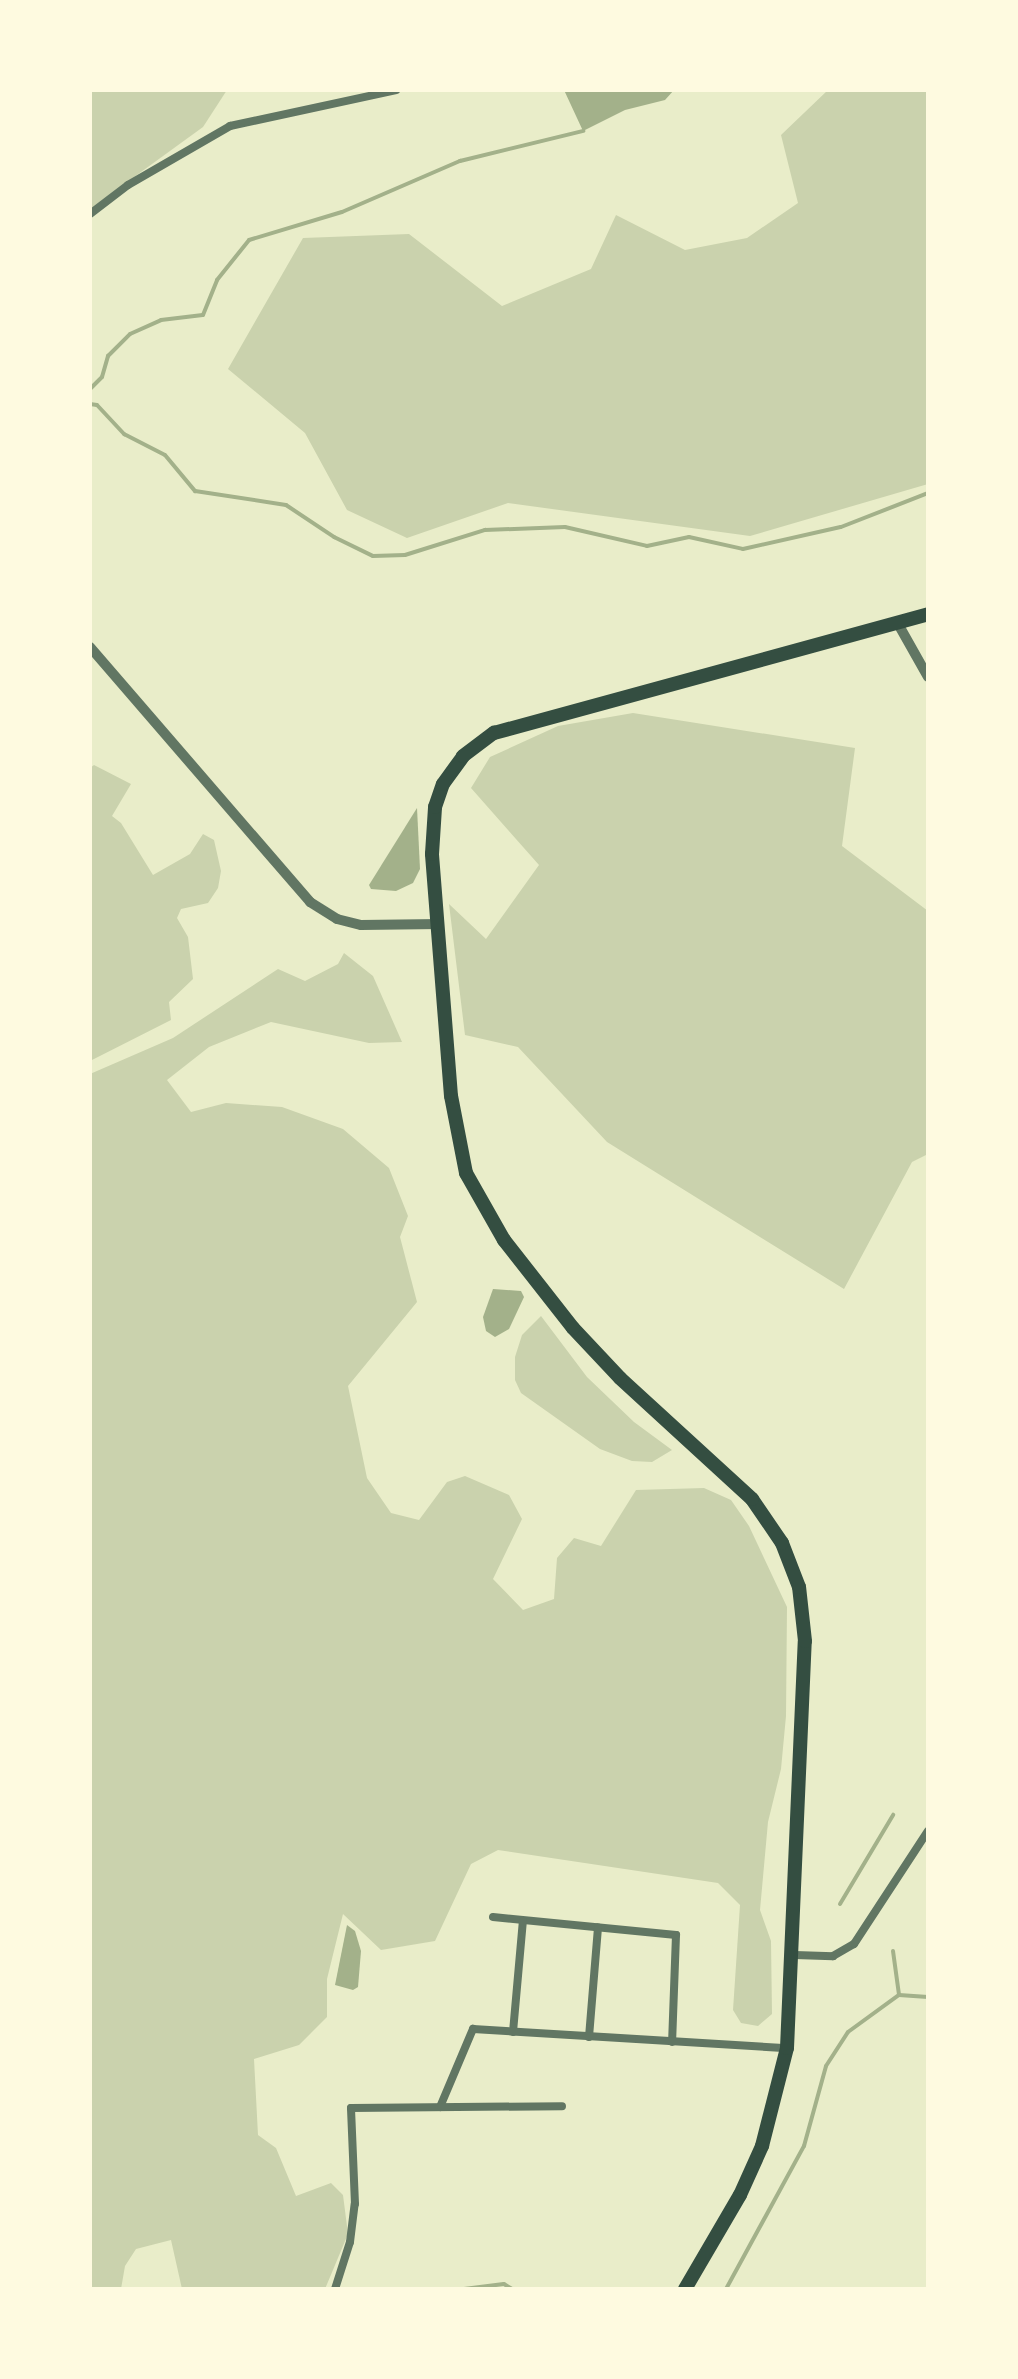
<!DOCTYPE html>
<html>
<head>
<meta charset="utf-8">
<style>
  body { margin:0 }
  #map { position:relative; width:1018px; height:2379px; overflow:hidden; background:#e9edc9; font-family:Quicksand,sans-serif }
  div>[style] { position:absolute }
  .green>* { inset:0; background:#cad2ad }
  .water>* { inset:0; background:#a3b18a }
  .stream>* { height:4px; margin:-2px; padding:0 2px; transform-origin:2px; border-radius:2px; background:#a3b18a }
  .minor>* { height:8px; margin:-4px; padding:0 4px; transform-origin:4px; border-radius:4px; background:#617663 }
  .tertiary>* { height:10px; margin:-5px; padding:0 5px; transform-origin:5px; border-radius:5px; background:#617663 }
  .trunk>* { height:14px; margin:-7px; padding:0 7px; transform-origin:7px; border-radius:7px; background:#344e41 }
  span { translate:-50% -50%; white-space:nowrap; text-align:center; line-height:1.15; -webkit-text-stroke:9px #fefae0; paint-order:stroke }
  .frame { position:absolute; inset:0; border:92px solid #fefae0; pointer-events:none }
</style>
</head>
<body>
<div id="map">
  <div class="green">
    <i style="clip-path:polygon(90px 90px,227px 90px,203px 127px,90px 209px)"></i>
    <i style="clip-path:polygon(828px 90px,928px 90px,928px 484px,750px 536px,508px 503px,407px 538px,347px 510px,305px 433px,228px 369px,303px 238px,409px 234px,502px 306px,591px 269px,616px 215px,685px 250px,747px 238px,798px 203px,781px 135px)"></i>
    <i style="clip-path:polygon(633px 713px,855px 748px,842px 846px,928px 911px,928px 1154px,912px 1162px,844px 1289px,607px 1142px,518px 1047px,465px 1035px,449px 904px,486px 939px,539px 865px,471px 788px,490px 757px,558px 726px)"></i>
    <i style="clip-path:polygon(94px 765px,131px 784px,112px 816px,121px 823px,153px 875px,190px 854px,203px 834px,214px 840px,221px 871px,218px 888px,208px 903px,181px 909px,177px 918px,188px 937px,193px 979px,169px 1002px,171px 1020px,90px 1061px,90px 768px)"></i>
    <i style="clip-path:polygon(344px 953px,373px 976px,402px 1042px,369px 1043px,271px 1022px,209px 1047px,167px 1080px,191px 1112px,226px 1103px,282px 1107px,343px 1129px,389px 1168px,408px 1216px,400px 1237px,417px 1302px,348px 1386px,367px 1478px,391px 1513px,419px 1520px,447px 1482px,465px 1476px,509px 1495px,522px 1519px,493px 1579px,523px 1610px,554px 1599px,557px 1558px,574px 1538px,601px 1546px,636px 1490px,704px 1488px,731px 1500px,749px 1526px,787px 1607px,786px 1716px,781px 1769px,768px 1822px,760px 1910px,771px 1941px,772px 2014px,758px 2026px,741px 2023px,733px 2010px,740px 1905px,718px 1883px,498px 1850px,471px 1864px,435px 1941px,381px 1950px,343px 1914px,327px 1979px,327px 2017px,299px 2045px,254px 2059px,258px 2135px,276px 2148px,296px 2196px,331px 2183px,343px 2195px,348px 2234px,325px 2289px,182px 2289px,171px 2240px,136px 2249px,125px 2266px,121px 2289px,90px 2289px,90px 1074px,173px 1038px,278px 969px,305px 981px,338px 964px)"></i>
    <i style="clip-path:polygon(541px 1316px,587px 1377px,634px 1422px,672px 1450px,652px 1462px,632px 1461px,600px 1449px,521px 1393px,515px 1380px,515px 1357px,522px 1335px)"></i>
  </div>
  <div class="water">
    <i style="clip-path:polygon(564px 90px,674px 90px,665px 100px,625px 110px,583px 131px)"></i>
    <i style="clip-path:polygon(417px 808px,420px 869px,413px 883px,396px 891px,371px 889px,369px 885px)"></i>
    <i style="clip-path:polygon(493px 1289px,521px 1291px,524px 1297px,509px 1329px,495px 1337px,486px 1331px,483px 1317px)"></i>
    <i style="clip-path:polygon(347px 1925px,355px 1931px,361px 1951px,358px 1987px,353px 1990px,335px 1985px)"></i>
  </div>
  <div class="stream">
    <i style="left:90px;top:389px;width:17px;rotate:-45deg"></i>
    <i style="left:102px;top:377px;width:22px;rotate:-74deg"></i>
    <i style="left:108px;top:356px;width:31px;rotate:-45deg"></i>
    <i style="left:130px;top:334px;width:34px;rotate:-24deg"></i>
    <i style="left:161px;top:320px;width:42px;rotate:-6.8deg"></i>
    <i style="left:203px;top:315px;width:38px;rotate:-68deg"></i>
    <i style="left:217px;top:280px;width:51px;rotate:-51.3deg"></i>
    <i style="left:249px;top:240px;width:97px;rotate:-16.8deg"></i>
    <i style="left:342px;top:212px;width:129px;rotate:-23.4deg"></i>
    <i style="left:460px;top:161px;width:127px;rotate:-13.7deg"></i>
    <i style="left:90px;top:404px;width:7px;rotate:8deg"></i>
    <i style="left:97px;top:405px;width:40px;rotate:47deg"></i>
    <i style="left:124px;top:434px;width:46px;rotate:27.1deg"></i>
    <i style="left:165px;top:455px;width:47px;rotate:50.2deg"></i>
    <i style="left:195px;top:491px;width:92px;rotate:8.7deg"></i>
    <i style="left:286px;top:505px;width:58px;rotate:33.7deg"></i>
    <i style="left:334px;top:537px;width:43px;rotate:26deg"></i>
    <i style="left:373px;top:556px;width:32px;rotate:-2deg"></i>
    <i style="left:405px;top:555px;width:84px;rotate:-17.4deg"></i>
    <i style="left:485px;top:530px;width:80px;rotate:-2.1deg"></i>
    <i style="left:565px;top:527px;width:84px;rotate:13deg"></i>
    <i style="left:647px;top:546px;width:43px;rotate:-12.1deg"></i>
    <i style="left:689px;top:537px;width:55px;rotate:12.5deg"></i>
    <i style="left:743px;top:549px;width:100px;rotate:-12.7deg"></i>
    <i style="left:841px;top:527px;width:93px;rotate:-21.3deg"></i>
    <i style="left:840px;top:1904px;width:104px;rotate:-59.2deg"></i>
    <i style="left:893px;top:1951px;width:44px;rotate:82.2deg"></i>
    <i style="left:464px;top:2289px;width:40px;rotate:-7.1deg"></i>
    <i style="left:504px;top:2284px;width:9px;rotate:32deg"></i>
    <i style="left:726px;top:2289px;width:163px;rotate:-61.4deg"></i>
    <i style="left:804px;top:2146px;width:83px;rotate:-74.6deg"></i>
    <i style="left:826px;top:2066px;width:40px;rotate:-57.1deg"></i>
    <i style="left:848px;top:2032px;width:63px;rotate:-36deg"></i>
    <i style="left:899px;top:1995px;width:29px;rotate:4deg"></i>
  </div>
  <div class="minor">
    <i style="left:90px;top:214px;width:48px;rotate:-37.3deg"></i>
    <i style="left:128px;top:185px;width:118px;rotate:-30deg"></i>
    <i style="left:230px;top:126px;width:170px;rotate:-12.2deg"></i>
    <i style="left:493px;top:1917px;width:184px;rotate:5.6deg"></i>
    <i style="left:676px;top:1935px;width:107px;rotate:92.1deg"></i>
    <i style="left:795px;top:1955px;width:38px;rotate:2deg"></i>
    <i style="left:833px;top:1956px;width:24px;rotate:-30deg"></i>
    <i style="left:854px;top:1944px;width:135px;rotate:-56.8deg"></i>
    <i style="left:513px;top:2032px;width:111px;rotate:-84.9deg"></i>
    <i style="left:589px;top:2037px;width:110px;rotate:-85.3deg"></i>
    <i style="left:440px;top:2107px;width:85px;rotate:-67.1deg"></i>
    <i style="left:473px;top:2029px;width:315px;rotate:3.5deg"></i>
    <i style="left:335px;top:2289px;width:49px;rotate:-72.3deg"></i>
    <i style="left:350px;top:2242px;width:38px;rotate:-83deg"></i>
    <i style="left:355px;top:2204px;width:96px;rotate:-92.4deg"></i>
    <i style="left:351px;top:2108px;width:211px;rotate:-0.5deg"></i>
  </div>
  <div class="tertiary">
    <i style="left:897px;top:622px;width:63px;rotate:60.6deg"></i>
    <i style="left:90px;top:647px;width:337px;rotate:49.2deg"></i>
    <i style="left:310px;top:902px;width:32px;rotate:32deg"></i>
    <i style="left:337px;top:919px;width:25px;rotate:14deg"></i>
    <i style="left:361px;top:925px;width:78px;rotate:-0.7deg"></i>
  </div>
  <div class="trunk">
    <i style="left:685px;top:2289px;width:109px;rotate:-59.7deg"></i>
    <i style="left:740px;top:2195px;width:54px;rotate:-65.8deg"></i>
    <i style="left:762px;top:2146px;width:101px;rotate:-75.7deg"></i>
    <i style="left:787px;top:2048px;width:407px;rotate:-87.5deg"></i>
    <i style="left:805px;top:1641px;width:54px;rotate:-96.3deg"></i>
    <i style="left:799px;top:1587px;width:47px;rotate:-111.1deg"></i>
    <i style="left:782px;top:1543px;width:53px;rotate:-124.3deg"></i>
    <i style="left:752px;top:1499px;width:179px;rotate:-137.5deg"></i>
    <i style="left:620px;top:1378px;width:69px;rotate:-133.2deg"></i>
    <i style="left:573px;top:1328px;width:112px;rotate:-128.1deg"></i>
    <i style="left:504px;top:1240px;width:77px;rotate:-119.6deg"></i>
    <i style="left:466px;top:1173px;width:78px;rotate:-101deg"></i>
    <i style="left:451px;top:1096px;width:243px;rotate:-94.5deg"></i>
    <i style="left:432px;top:854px;width:47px;rotate:-86.3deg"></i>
    <i style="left:435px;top:807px;width:24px;rotate:-71deg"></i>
    <i style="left:443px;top:784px;width:34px;rotate:-54deg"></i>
    <i style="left:463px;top:756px;width:39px;rotate:-37deg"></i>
    <i style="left:494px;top:733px;width:450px;rotate:-15.3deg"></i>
  </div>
  <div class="frame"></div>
</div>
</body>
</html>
